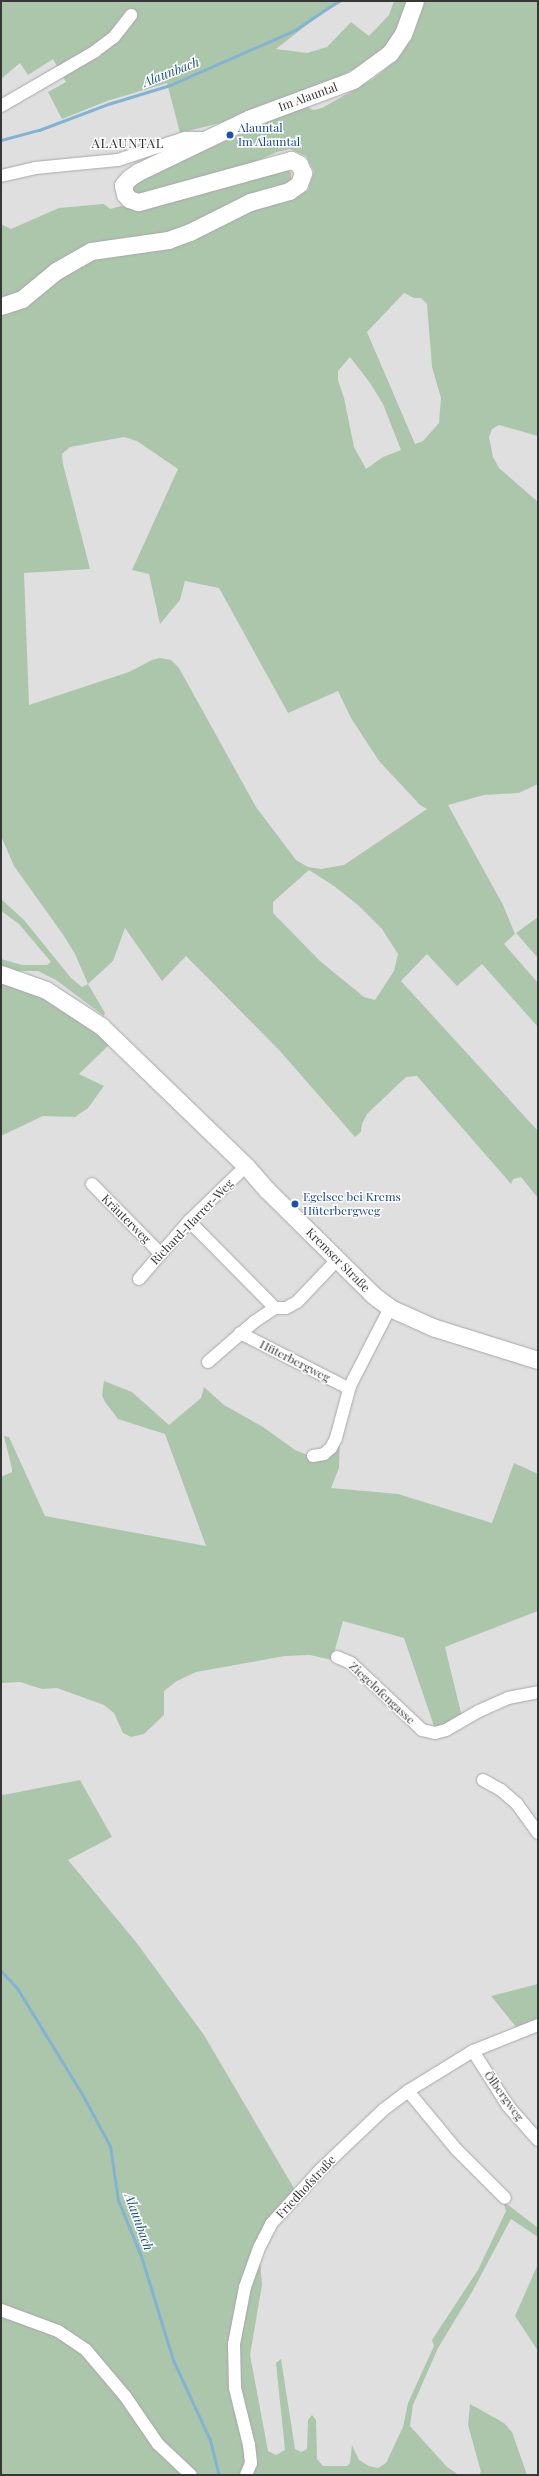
<!DOCTYPE html>
<html>
<head>
<meta charset="utf-8">
<style>
  body { margin:0 }
  #map { position:relative; width:539px; height:2476px; overflow:hidden; background:#dfdfe0; font-family:"Playfair Display",serif }
  div>[style] { position:absolute }
  .green>* { inset:0; background:#acc6ac }
  .stream>* { height:3px; margin:-1.5px; padding:0 1.5px; transform-origin:1.5px; border-radius:1.5px; background:#83b3d2 }
  .roads { filter:drop-shadow(0 0 1px #a7a7a8) drop-shadow(0 0 1px #a7a7a8) }
  .street>* { height:12px; margin:-6px; padding:0 6px; transform-origin:6px; border-radius:6px; background:#fff }
  .secondary>* { height:17px; margin:-8.5px; padding:0 8.5px; transform-origin:8.5px; border-radius:8.5px; background:#fff }
  .dots>* { width:11px; height:11px; translate:-50% -50%; box-sizing:border-box; border:2px solid #fff; border-radius:50% }
  span { translate:-50% -50%; white-space:nowrap; text-align:center; line-height:1.15; -webkit-text-stroke:3px #fff; paint-order:stroke }
  .street-label { font-size:12px; color:#373737 }
  .transit-label { font-size:12px; color:#164399 }
  .left { translate:0 -50%; text-align:left }
  .water-label { font-size:13px; color:#1d5676; font-style:italic }
  .neighbourhood-label { font-size:13px; color:#2f2f30; letter-spacing:1px }
  .frame { position:absolute; inset:0; border:2px solid #373737; pointer-events:none }
</style>
</head>
<body>
<div id="map">
  <div class="green">
    <i style="clip-path:polygon(1px 1px,344px 1px,322px 13px,276px 49px,307px 53px,327px 47px,351px 22px,369px 36px,389px 15px,394px 1px,409px 1px,397px 33px,385px 50px,369px 61px,329px 82px,224px 122px,180px 133px,167px 83px,107px 101px,62px 119px,48px 92px,66px 82px,53px 59px,28px 75px,20px 63px,1px 79px)"></i>
    <i style="clip-path:polygon(evenodd,425px 1px,538px 1px,538px 436px,499px 425px,492px 429px,489px 437px,493px 457px,499px 468px,538px 502px,538px 784px,519px 793px,484px 795px,448px 805px,503px 905px,515px 934px,504px 944px,538px 983px,538px 1027px,482px 964px,457px 986px,427px 954px,401px 981px,538px 1131px,538px 1198px,521px 1177px,513px 1179px,511px 1184px,417px 1076px,406px 1077px,367px 1114px,362px 1124px,361px 1132px,355px 1137px,280px 1051px,186px 956px,162px 981px,125px 928px,113px 961px,88px 984px,105px 1013px,104px 1016px,56px 980px,38px 971px,14px 971px,1px 968px,1px 959px,22px 965px,47px 965px,51px 962px,19px 924px,1px 911px,1px 899px,24px 920px,71px 978px,82px 987px,88px 984px,75px 954px,64px 936px,14px 866px,1px 836px,1px 224px,11px 229px,59px 208px,104px 204px,110px 209px,125px 205px,138px 210px,153px 207px,287px 169px,291px 173px,291px 180px,254px 210px,292px 200px,308px 190px,314px 172px,306px 156px,290px 149px,277px 152px,237px 170px,139px 195px,133px 191px,132px 186px,142px 178px,284px 115px,306px 106px,313px 110px,322px 108px,373px 79px,388px 67px,402px 53px,413px 35px,425px 1px,404px 293px,414px 298px,421px 298px,427px 304px,432px 367px,441px 398px,439px 423px,423px 441px,415px 444px,367px 332px,404px 293px,425px 1px,350px 357px,370px 383px,383px 404px,401px 450px,383px 457px,366px 469px,354px 447px,344px 398px,338px 380px,338px 371px,350px 357px,425px 1px,124px 437px,137px 441px,178px 469px,132px 570px,149px 574px,160px 624px,180px 600px,185px 581px,219px 588px,288px 713px,338px 691px,351px 718px,379px 761px,420px 805px,427px 809px,344px 865px,321px 869px,308px 867px,296px 860px,256px 807px,179px 668px,171px 660px,160px 658px,152px 660px,129px 672px,29px 705px,24px 573px,90px 569px,63px 464px,62px 454px,70px 447px,124px 437px,425px 1px,309px 870px,334px 886px,359px 906px,382px 929px,398px 954px,394px 971px,375px 1000px,364px 997px,320px 961px,273px 913px,273px 902px,309px 870px)"></i>
    <i style="clip-path:polygon(538px 917px,538px 958px,516px 933px)"></i>
    <i style="clip-path:polygon(1px 978px,43px 993px,112px 1042px,79px 1074px,104px 1086px,88px 1108px,75px 1117px,43px 1116px,1px 1136px)"></i>
    <i style="clip-path:polygon(104px 1381px,132px 1392px,169px 1425px,201px 1398px,204px 1387px,224px 1405px,263px 1427px,295px 1450px,317px 1459px,340px 1438px,339px 1468px,331px 1488px,398px 1494px,492px 1523px,514px 1463px,538px 1474px,538px 1611px,445px 1647px,462px 1717px,435px 1729px,404px 1638px,343px 1621px,332px 1660px,310px 1655px,285px 1656px,196px 1672px,177px 1681px,164px 1691px,164px 1715px,144px 1734px,131px 1737px,123px 1733px,114px 1713px,104px 1705px,57px 1688px,42px 1689px,20px 1682px,1px 1683px,1px 1477px,12px 1472px,12px 1469px,4px 1436px,9px 1437px,45px 1516px,206px 1546px,165px 1434px,118px 1419px,105px 1402px,102px 1395px)"></i>
    <i style="clip-path:polygon(80px 1780px,112px 1837px,68px 1860px,136px 1942px,204px 2035px,295px 2190px,287px 2198px,260px 2261px,262px 2285px,250px 2355px,268px 2451px,276px 2455px,285px 2450px,276px 2363px,281px 2359px,295px 2449px,301px 2452px,307px 2449px,308px 2420px,312px 2415px,316px 2420px,317px 2459px,323px 2466px,347px 2466px,350px 2463px,352px 2445px,359px 2460px,369px 2466px,378px 2468px,386px 2463px,403px 2427px,408px 2403px,434px 2346px,432px 2340px,478px 2270px,506px 2211px,503px 2201px,538px 2228px,538px 2237px,511px 2219px,472px 2292px,438px 2348px,413px 2405px,410px 2426px,447px 2467px,459px 2475px,1px 2475px,1px 1793px,3px 1795px)"></i>
    <i style="clip-path:polygon(538px 1984px,538px 2020px,516px 2027px,491px 1996px)"></i>
    <i style="clip-path:polygon(538px 2264px,538px 2351px,515px 2316px)"></i>
    <i style="clip-path:polygon(470px 2404px,504px 2423px,512px 2432px,527px 2475px,479px 2475px,481px 2472px,468px 2425px)"></i>
  </div>
  <div class="stream">
    <i style="left:1px;top:140px;width:39px;rotate:-15deg"></i>
    <i style="left:39px;top:130px;width:74px;rotate:-20.6deg"></i>
    <i style="left:108px;top:104px;width:65px;rotate:-17deg"></i>
    <i style="left:170px;top:85px;width:137px;rotate:-23.7deg"></i>
    <i style="left:295px;top:30px;width:52px;rotate:-34deg"></i>
    <i style="left:1px;top:1971px;width:23px;rotate:47deg"></i>
    <i style="left:17px;top:1988px;width:124px;rotate:58.5deg"></i>
    <i style="left:82px;top:2094px;width:59px;rotate:61.7deg"></i>
    <i style="left:110px;top:2146px;width:55px;rotate:81.6deg"></i>
    <i style="left:118px;top:2200px;width:61px;rotate:67.7deg"></i>
    <i style="left:141px;top:2256px;width:109px;rotate:72.9deg"></i>
    <i style="left:173px;top:2360px;width:88px;rotate:65.2deg"></i>
    <i style="left:210px;top:2440px;width:36px;rotate:76deg"></i>
  </div>
  <div class="roads">
    <div class="street">
      <i style="left:1px;top:106px;width:108px;rotate:-30.1deg"></i>
      <i style="left:94px;top:52px;width:25px;rotate:-37deg"></i>
      <i style="left:114px;top:37px;width:28px;rotate:-52deg"></i>
      <i style="left:1px;top:176px;width:35px;rotate:-13deg"></i>
      <i style="left:35px;top:168px;width:83px;rotate:-5.5deg"></i>
      <i style="left:118px;top:160px;width:71px;rotate:-18.2deg"></i>
      <i style="left:185px;top:138px;width:21px"></i>
      <i style="left:92px;top:1184px;width:97px;rotate:45.4deg"></i>
      <i style="left:189px;top:1221px;width:122px;rotate:45.3deg"></i>
      <i style="left:139px;top:1279px;width:77px;rotate:-49.2deg"></i>
      <i style="left:189px;top:1221px;width:79px;rotate:-44deg"></i>
      <i style="left:240px;top:1333px;width:119px;rotate:27deg"></i>
      <i style="left:346px;top:1387px;width:4px;rotate:-14deg"></i>
      <i style="left:208px;top:1362px;width:61px;rotate:-41deg"></i>
      <i style="left:254px;top:1322px;width:25px;rotate:-34deg"></i>
      <i style="left:275px;top:1308px;width:11px"></i>
      <i style="left:286px;top:1308px;width:13px;rotate:-29deg"></i>
      <i style="left:297px;top:1302px;width:58px;rotate:-46.4deg"></i>
      <i style="left:313px;top:1456px;width:11px;rotate:-10deg"></i>
      <i style="left:324px;top:1454px;width:9px;rotate:-41deg"></i>
      <i style="left:331px;top:1448px;width:11px;rotate:-63deg"></i>
      <i style="left:336px;top:1438px;width:54px;rotate:-74.9deg"></i>
      <i style="left:350px;top:1386px;width:88px;rotate:-62.9deg"></i>
      <i style="left:337px;top:1657px;width:15px;rotate:23deg"></i>
      <i style="left:351px;top:1663px;width:98px;rotate:43.3deg"></i>
      <i style="left:422px;top:1730px;width:13px;rotate:13deg"></i>
      <i style="left:435px;top:1733px;width:11px;rotate:-15deg"></i>
      <i style="left:446px;top:1730px;width:38px;rotate:-30deg"></i>
      <i style="left:479px;top:1711px;width:32px;rotate:-24deg"></i>
      <i style="left:508px;top:1698px;width:31px;rotate:-11deg"></i>
      <i style="left:483px;top:1780px;width:21px;rotate:29deg"></i>
      <i style="left:501px;top:1790px;width:21px;rotate:41deg"></i>
      <i style="left:517px;top:1804px;width:36px;rotate:54deg"></i>
      <i style="left:473px;top:2051px;width:65px;rotate:57.5deg"></i>
      <i style="left:508px;top:2106px;width:45px;rotate:48.6deg"></i>
      <i style="left:408px;top:2091px;width:75px;rotate:50.4deg"></i>
      <i style="left:456px;top:2149px;width:69px;rotate:45deg"></i>
      <i style="left:1px;top:2310px;width:61px;rotate:20.2deg"></i>
      <i style="left:58px;top:2331px;width:34px;rotate:34deg"></i>
      <i style="left:86px;top:2350px;width:60px;rotate:49.7deg"></i>
      <i style="left:125px;top:2396px;width:58px;rotate:55.5deg"></i>
      <i style="left:158px;top:2444px;width:45px;rotate:43.2deg"></i>
      <i style="left:246px;top:2475px;width:13px;rotate:-67deg"></i>
      <i style="left:251px;top:2463px;width:18px;rotate:-96deg"></i>
      <i style="left:249px;top:2445px;width:59px;rotate:-103.8deg"></i>
      <i style="left:235px;top:2388px;width:44px;rotate:-91.3deg"></i>
      <i style="left:234px;top:2344px;width:58px;rotate:-79.1deg"></i>
      <i style="left:245px;top:2287px;width:41px;rotate:-70.3deg"></i>
      <i style="left:259px;top:2248px;width:27px;rotate:-63deg"></i>
      <i style="left:271px;top:2224px;width:72px;rotate:-47.8deg"></i>
      <i style="left:319px;top:2171px;width:88px;rotate:-43.6deg"></i>
      <i style="left:383px;top:2110px;width:31px;rotate:-37deg"></i>
      <i style="left:408px;top:2091px;width:76px;rotate:-31.6deg"></i>
      <i style="left:473px;top:2051px;width:70px;rotate:-21.8deg"></i>
    </div>
    <div class="secondary">
      <i style="left:1px;top:306px;width:22px;rotate:-18deg"></i>
      <i style="left:22px;top:299px;width:44px;rotate:-39.5deg"></i>
      <i style="left:56px;top:271px;width:40px;rotate:-29.7deg"></i>
      <i style="left:91px;top:251px;width:78px;rotate:-8.1deg"></i>
      <i style="left:168px;top:240px;width:23px;rotate:-20deg"></i>
      <i style="left:190px;top:232px;width:67px;rotate:-26.6deg"></i>
      <i style="left:250px;top:202px;width:41px;rotate:-15.8deg"></i>
      <i style="left:289px;top:191px;width:12px;rotate:-35deg"></i>
      <i style="left:299px;top:184px;width:12px;rotate:-70deg"></i>
      <i style="left:303px;top:173px;width:10px;rotate:-114deg"></i>
      <i style="left:299px;top:164px;width:9px;rotate:-153deg"></i>
      <i style="left:291px;top:160px;width:159px;rotate:164.6deg"></i>
      <i style="left:138px;top:202px;width:9px;rotate:-162deg"></i>
      <i style="left:129px;top:199px;width:6px;rotate:-129deg"></i>
      <i style="left:125px;top:194px;width:9px;rotate:-103deg"></i>
      <i style="left:123px;top:185px;width:9px;rotate:-49deg"></i>
      <i style="left:129px;top:178px;width:11px;rotate:-34deg"></i>
      <i style="left:138px;top:172px;width:122px;rotate:-25.7deg"></i>
      <i style="left:248px;top:119px;width:112px;rotate:-20.4deg"></i>
      <i style="left:353px;top:80px;width:46px;rotate:-36.1deg"></i>
      <i style="left:390px;top:53px;width:23px;rotate:-56deg"></i>
      <i style="left:403px;top:34px;width:35px;rotate:-70deg"></i>
      <i style="left:1px;top:974px;width:48px;rotate:19.6deg"></i>
      <i style="left:46px;top:990px;width:66px;rotate:33.2deg"></i>
      <i style="left:101px;top:1026px;width:202px;rotate:44deg"></i>
      <i style="left:246px;top:1166px;width:32px;rotate:49deg"></i>
      <i style="left:267px;top:1190px;width:149px;rotate:44.7deg"></i>
      <i style="left:373px;top:1295px;width:21px;rotate:37deg"></i>
      <i style="left:390px;top:1308px;width:49px;rotate:24deg"></i>
      <i style="left:435px;top:1328px;width:108px;rotate:17.3deg"></i>
    </div>
  </div>
  <div class="dots">
    <i style="left:230px;top:135px;background:#1a4fb4"></i>
    <i style="left:295px;top:1204px;background:#1a4fb4"></i>
  </div>
  <div class="street-label">
    <span style="left:308px;top:97px;rotate:-20deg">Im Alauntal</span>
    <span style="left:126px;top:1219px;rotate:45deg">Kräuterweg</span>
    <span style="left:192px;top:1222px;rotate:-46deg">Richard-Harrer-Weg</span>
    <span style="left:338px;top:1260px;rotate:45deg">Kremser Straße</span>
    <span style="left:295px;top:1361px;rotate:27deg">Hüterbergweg</span>
    <span style="left:382px;top:1693px;rotate:43deg">Ziegelofengasse</span>
    <span style="left:504px;top:2096px;rotate:54deg">Ölbergweg</span>
    <span style="left:306px;top:2187px;rotate:-47deg">Friedhofstraße</span>
  </div>
  <div class="transit-label">
    <span class="left" style="left:238px;top:135px">Alauntal<br>Im Alauntal</span>
    <span class="left" style="left:303px;top:1204px">Egelsee bei Krems<br>Hüterbergweg</span>
  </div>
  <div class="water-label">
    <span style="left:171px;top:72px;rotate:-21deg">Alaunbach</span>
    <span style="left:139px;top:2222px;rotate:70deg">Alaunbach</span>
  </div>
  <div class="neighbourhood-label">
    <span style="left:128px;top:143px">ALAUNTAL</span>
  </div>
  <div class="frame"></div>
</div>
</body>
</html>
